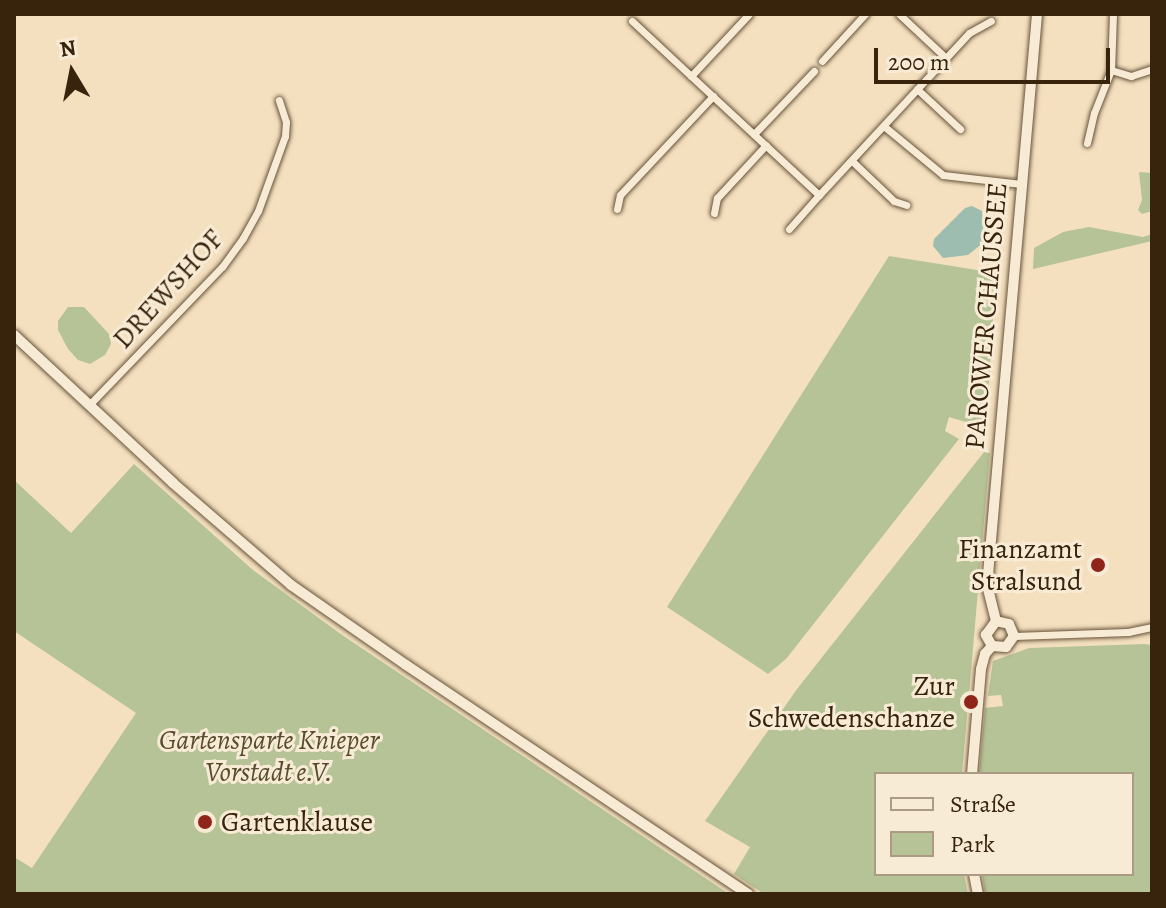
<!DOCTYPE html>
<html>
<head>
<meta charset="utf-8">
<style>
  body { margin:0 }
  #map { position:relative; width:1166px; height:908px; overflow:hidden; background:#f4e0bf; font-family:Alegreya,serif }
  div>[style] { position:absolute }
  .green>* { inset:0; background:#b6c396 }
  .water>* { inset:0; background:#9cbdb0 }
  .roads { filter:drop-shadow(0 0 2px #67533a) drop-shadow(0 0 2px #67533a) }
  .street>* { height:7px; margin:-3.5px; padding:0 3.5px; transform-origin:3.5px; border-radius:3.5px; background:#f8ebd5 }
  .secondary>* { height:10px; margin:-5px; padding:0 5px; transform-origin:5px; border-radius:5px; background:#f8ebd5 }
  .dots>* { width:22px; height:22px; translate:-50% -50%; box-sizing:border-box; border:4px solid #f8ebd5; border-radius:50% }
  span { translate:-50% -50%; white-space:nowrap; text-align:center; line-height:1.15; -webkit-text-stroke:6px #f8ebd5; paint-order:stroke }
  .street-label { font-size:28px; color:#38240d }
  .poi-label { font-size:28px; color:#38240d }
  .right { translate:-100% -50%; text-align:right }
  .left { translate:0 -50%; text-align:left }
  .park-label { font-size:28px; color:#584c2f; font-style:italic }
  .frame { position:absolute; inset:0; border:16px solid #38240d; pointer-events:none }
  .legend { position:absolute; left:874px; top:772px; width:260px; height:104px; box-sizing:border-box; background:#f8ebd5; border:2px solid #ab9b85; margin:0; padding:10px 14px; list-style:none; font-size:24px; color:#38240d }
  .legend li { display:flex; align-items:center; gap:16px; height:40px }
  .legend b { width:40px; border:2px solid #ab9b85 }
  .north { position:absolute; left:32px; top:32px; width:80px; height:80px; -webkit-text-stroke:6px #f8ebd5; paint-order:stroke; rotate:350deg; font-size:22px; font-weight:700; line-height:32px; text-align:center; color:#38240d }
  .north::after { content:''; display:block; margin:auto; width:28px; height:36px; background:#38240d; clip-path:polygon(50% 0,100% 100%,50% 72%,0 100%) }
  .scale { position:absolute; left:874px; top:48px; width:236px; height:36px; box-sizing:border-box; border:4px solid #38240d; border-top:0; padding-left:10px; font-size:24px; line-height:28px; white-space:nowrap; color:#38240d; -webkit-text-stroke:6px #f8ebd5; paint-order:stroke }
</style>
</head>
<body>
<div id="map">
  <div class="green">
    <i style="clip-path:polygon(1139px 172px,1152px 173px,1152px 211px,1142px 214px,1138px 210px,1142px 200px)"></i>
    <i style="clip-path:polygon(1089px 227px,1143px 237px,1152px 234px,1152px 241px,1033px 269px,1034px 248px,1063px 232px)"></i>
    <i style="clip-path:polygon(889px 256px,996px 273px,986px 428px,949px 417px,945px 431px,959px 439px,786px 659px,768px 674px,667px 607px)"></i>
    <i style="clip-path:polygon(68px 307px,84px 307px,109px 334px,111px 344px,105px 355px,90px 364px,78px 360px,68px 349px,58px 330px,58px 321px)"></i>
    <i style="clip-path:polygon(984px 452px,990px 453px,962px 774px,876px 774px,876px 874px,964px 874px,968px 894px,764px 894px,734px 874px,750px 847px,705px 821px,797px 689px)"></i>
    <i style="clip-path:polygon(134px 464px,253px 570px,342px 635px,729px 894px,14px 894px,14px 857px,32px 868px,136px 713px,14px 631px,14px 480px,71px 533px)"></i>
    <i style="clip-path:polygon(1144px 644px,1152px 645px,1152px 894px,985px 894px,982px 874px,1132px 874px,1132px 774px,979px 774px,985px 708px,1003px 706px,1001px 695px,988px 696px,993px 661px,1029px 648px)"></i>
  </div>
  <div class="water">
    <i style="clip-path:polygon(972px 206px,982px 211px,984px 242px,968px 255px,943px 258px,933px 246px,934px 239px,965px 208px)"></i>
  </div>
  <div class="roads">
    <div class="street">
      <i style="left:749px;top:14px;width:85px;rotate:133.1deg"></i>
      <i style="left:691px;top:76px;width:175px;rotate:42.9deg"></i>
      <i style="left:819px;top:195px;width:221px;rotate:-47.2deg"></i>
      <i style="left:969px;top:33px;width:25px;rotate:-29deg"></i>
      <i style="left:899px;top:14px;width:64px;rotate:43.1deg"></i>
      <i style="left:1113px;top:14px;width:56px;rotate:92deg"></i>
      <i style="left:1111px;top:70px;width:21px;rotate:17deg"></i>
      <i style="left:1131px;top:76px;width:22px;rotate:-18deg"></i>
      <i style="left:632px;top:21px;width:81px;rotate:43deg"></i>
      <i style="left:822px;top:61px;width:64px;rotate:-47.5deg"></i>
      <i style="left:917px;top:89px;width:59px;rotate:42.9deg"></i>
      <i style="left:885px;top:127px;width:75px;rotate:39.6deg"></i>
      <i style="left:943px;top:175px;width:79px;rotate:6.6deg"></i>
      <i style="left:754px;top:134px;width:87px;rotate:-46.4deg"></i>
      <i style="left:1087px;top:143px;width:31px;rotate:-77deg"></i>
      <i style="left:1094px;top:113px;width:46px;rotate:-68.4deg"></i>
      <i style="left:852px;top:161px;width:58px;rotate:43.6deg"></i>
      <i style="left:894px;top:201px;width:13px;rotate:18deg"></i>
      <i style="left:617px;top:209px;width:14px;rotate:-78deg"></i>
      <i style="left:620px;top:195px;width:136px;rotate:-46.8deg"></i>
      <i style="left:714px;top:213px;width:15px;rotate:-79deg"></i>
      <i style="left:717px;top:198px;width:72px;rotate:-47.2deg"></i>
      <i style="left:789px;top:229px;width:45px;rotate:-48.6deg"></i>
      <i style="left:89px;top:405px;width:192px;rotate:-46.1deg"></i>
      <i style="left:222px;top:267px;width:36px;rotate:-54deg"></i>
      <i style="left:243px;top:238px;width:31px;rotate:-61deg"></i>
      <i style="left:258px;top:211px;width:80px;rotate:-70.2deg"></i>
      <i style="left:285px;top:136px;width:14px;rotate:-86deg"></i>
      <i style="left:286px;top:122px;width:23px;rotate:-108deg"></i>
      <i style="left:1014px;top:636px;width:114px;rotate:-2deg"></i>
      <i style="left:1128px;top:632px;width:25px;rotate:-12deg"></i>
    </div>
    <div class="secondary">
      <i style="left:14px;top:335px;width:217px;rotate:42.9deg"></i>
      <i style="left:173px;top:483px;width:156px;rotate:40.8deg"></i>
      <i style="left:291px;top:585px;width:140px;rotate:34.8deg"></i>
      <i style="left:406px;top:665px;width:412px;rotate:33.8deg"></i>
      <i style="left:996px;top:621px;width:36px;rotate:-104deg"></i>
      <i style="left:987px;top:586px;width:574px;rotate:-85deg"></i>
      <i style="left:992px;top:646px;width:14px;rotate:4deg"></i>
      <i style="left:1006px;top:647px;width:14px;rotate:-54deg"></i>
      <i style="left:1014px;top:636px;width:13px;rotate:-113deg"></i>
      <i style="left:1009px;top:624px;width:13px;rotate:-167deg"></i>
      <i style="left:992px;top:646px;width:13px;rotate:-119deg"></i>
      <i style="left:986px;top:635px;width:17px;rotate:-54deg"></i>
      <i style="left:972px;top:774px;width:105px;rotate:-85.1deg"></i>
      <i style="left:981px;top:669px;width:16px;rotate:-75deg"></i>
      <i style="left:985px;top:654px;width:11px;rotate:-49deg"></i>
      <i style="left:974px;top:874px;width:20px;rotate:79deg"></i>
    </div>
  </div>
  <div class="dots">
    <i style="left:1098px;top:565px;background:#8f2418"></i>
    <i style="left:971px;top:702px;background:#8f2418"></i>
    <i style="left:205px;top:822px;background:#8f2418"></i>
  </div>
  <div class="street-label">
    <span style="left:168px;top:289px;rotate:-48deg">DREWSHOF</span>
    <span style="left:986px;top:316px;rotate:-85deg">PAROWER CHAUSSEE</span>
  </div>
  <div class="poi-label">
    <span class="right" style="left:1082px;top:565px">Finanzamt<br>Stralsund</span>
    <span class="right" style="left:955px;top:702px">Zur<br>Schwedenschanze</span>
    <span class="left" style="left:221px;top:822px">Gartenklause</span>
  </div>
  <div class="park-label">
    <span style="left:269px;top:756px">Gartensparte Knieper<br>Vorstadt e.V.</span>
  </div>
  <div class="frame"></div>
  <ul class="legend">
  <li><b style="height:10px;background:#f8ebd5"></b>Straße</li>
  <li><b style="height:22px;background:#b6c396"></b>Park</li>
  </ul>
  <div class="north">N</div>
  <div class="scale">200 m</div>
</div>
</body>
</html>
